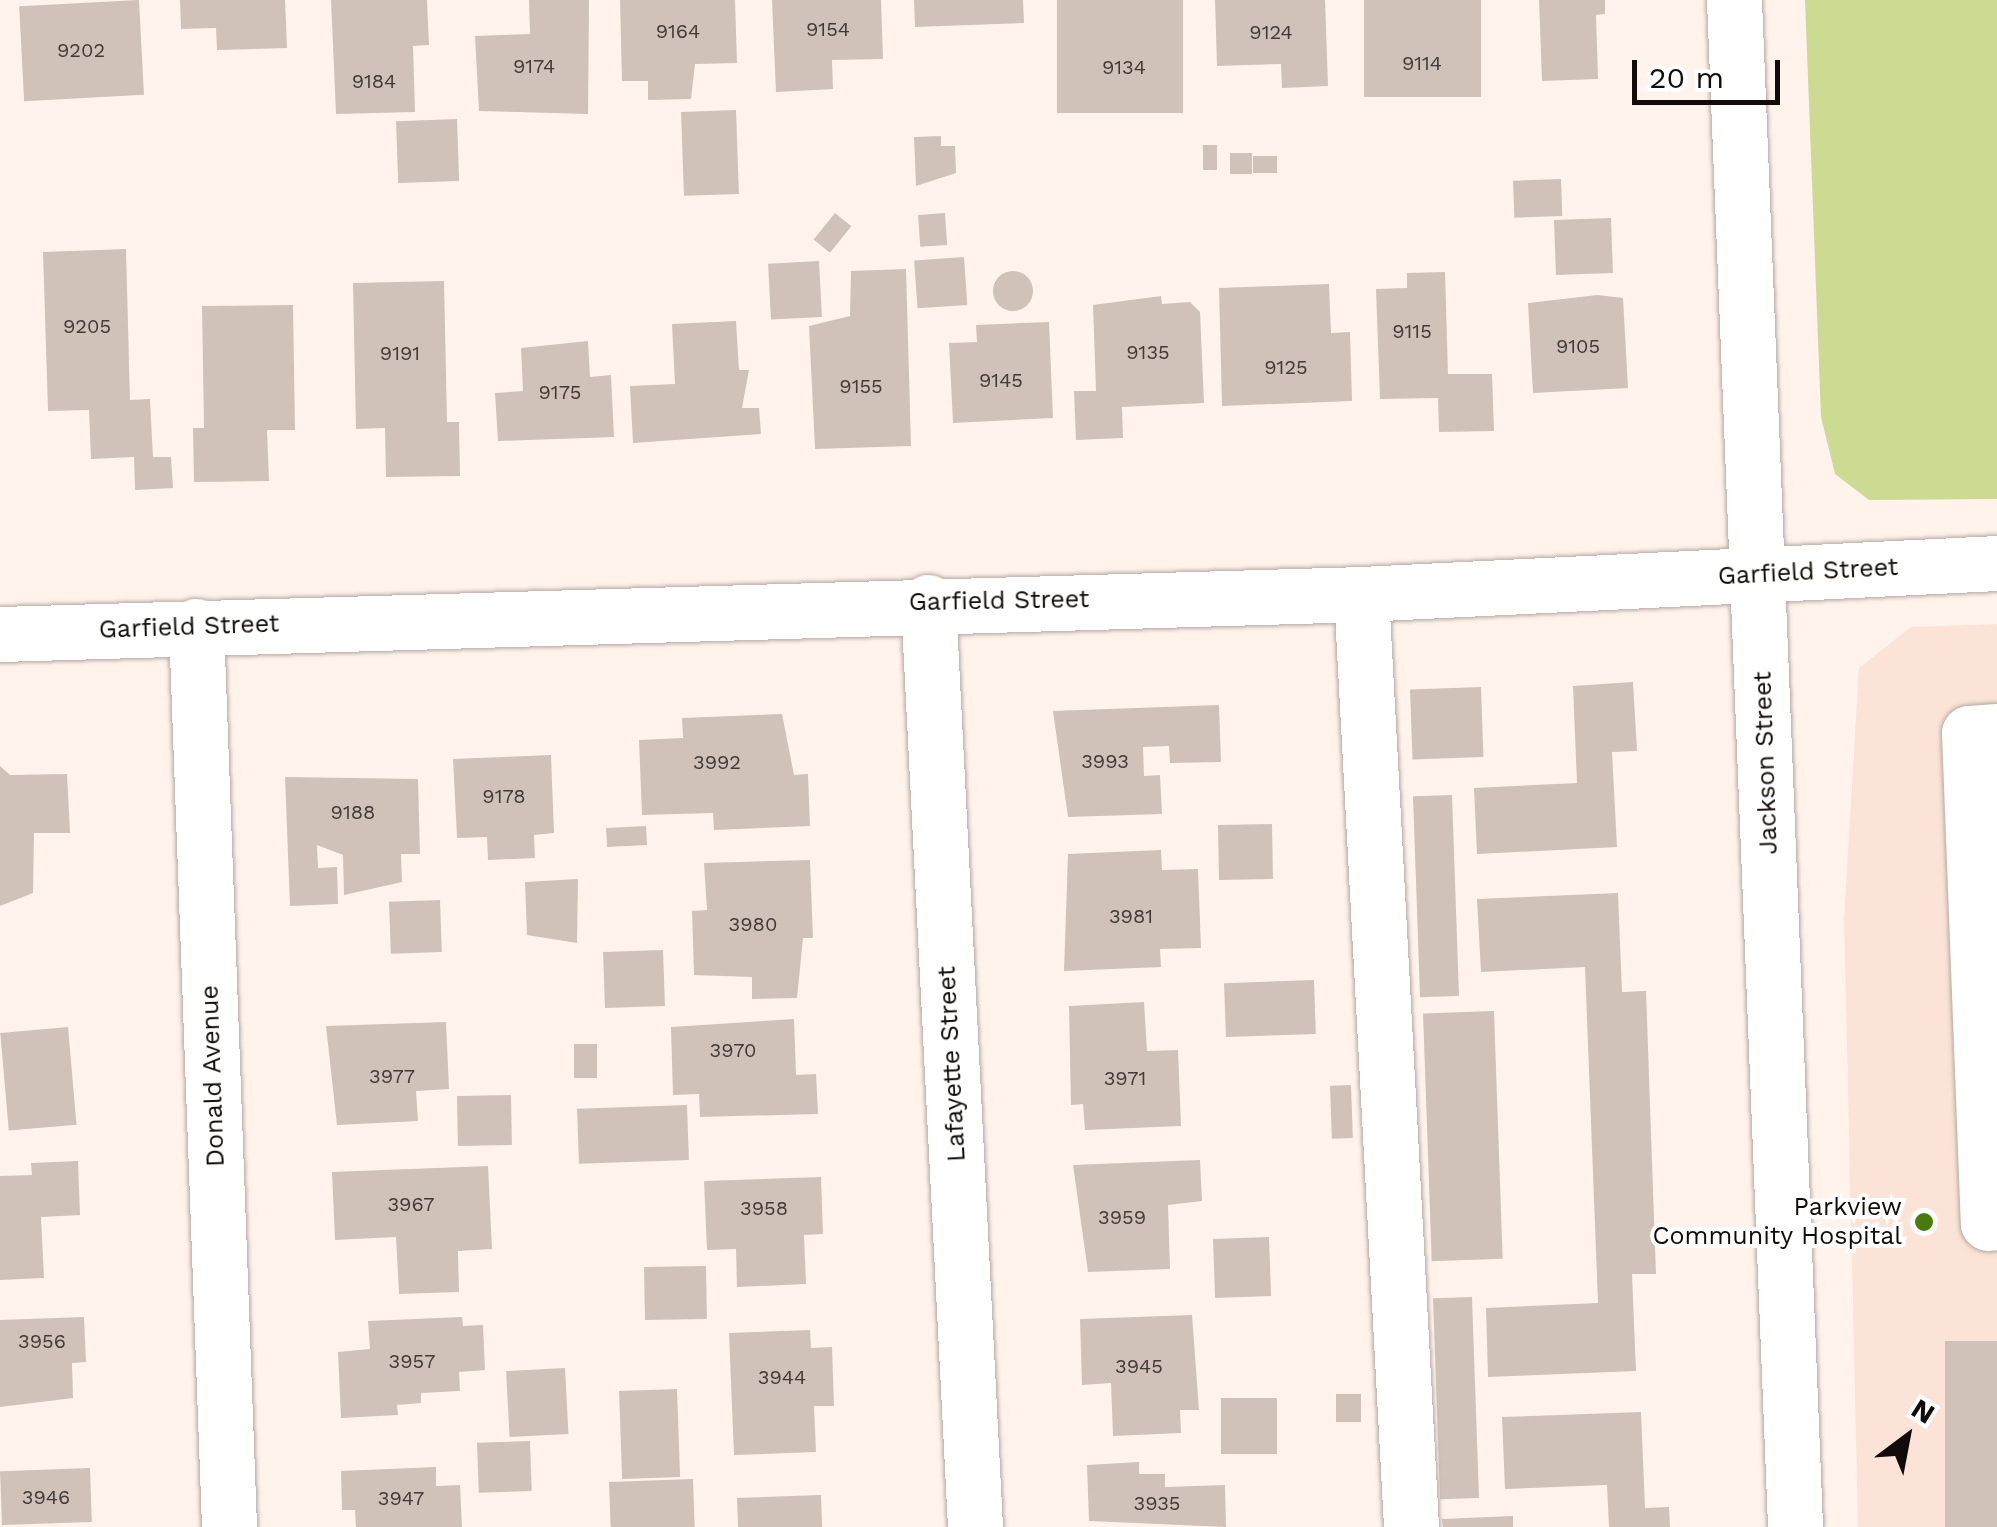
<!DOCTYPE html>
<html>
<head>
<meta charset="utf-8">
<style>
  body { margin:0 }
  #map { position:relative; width:1997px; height:1527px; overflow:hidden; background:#fff3ec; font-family:"Work Sans",sans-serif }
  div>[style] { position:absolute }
  .built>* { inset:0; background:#fbe4d7 }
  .green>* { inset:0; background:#cdda91 }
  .building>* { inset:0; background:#d0c2b9; transform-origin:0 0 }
  .round { border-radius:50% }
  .roads { filter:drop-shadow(0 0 2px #b6a8a0) drop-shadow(0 0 2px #b6a8a0) }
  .minor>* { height:55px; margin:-27.5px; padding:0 27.5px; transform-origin:27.5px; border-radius:27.5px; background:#fff }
  .major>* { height:55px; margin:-27.5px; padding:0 27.5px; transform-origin:27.5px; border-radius:27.5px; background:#fff }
  .dots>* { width:28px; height:28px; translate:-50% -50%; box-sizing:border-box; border:5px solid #fff; border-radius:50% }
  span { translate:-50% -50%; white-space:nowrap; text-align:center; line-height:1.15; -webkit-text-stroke:8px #fff; paint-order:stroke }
  .number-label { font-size:20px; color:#413a35 }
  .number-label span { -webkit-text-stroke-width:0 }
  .street-label { font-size:25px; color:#110c09 }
  .poi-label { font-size:25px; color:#110c09 }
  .right { translate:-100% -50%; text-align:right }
  .north { position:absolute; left:1857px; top:1387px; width:100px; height:100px; -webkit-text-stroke:8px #fff; paint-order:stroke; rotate:32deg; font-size:28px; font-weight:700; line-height:40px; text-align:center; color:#110c09 }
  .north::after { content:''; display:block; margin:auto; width:35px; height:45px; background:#110c09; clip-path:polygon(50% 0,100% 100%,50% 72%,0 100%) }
  .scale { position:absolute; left:1632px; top:60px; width:148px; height:45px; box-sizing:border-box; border:5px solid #110c09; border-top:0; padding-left:12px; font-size:30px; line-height:35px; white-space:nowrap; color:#110c09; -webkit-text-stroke:8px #fff; paint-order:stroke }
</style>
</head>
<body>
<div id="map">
  <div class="built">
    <i style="clip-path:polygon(1997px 624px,1997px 1527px,1858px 1527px,1844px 918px,1859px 668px,1911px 627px)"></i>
  </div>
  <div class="green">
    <i style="clip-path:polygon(1805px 0,1997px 0,1997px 499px,1869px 500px,1835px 474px,1821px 417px)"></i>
  </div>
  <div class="building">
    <i style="left:139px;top:0;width:95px;height:120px;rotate:87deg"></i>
    <i style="clip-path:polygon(180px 0,285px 0,287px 48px,217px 50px,216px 28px,181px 29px)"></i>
    <i style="clip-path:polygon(331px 0,427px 0,429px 45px,413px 46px,415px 112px,336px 114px)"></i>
    <i style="clip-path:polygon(529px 0,589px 0,588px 114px,479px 111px,475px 36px,530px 34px)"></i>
    <i style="clip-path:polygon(620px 0,735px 0,737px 63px,695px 64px,691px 99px,648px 100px,648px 81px,622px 81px)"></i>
    <i style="clip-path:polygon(772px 0,881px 0,883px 59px,832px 60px,833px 89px,776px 92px)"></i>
    <i style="clip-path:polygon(914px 0,1023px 0,1024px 23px,915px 27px)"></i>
    <i style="left:1057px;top:0;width:126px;height:113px"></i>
    <i style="clip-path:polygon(1215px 0,1325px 0,1328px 86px,1282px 88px,1281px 64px,1217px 66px)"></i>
    <i style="left:1364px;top:0;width:117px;height:97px"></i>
    <i style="clip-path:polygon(1539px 0,1605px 0,1605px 14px,1596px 15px,1598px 79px,1542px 81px)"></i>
    <i style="left:736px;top:110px;width:84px;height:55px;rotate:88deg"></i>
    <i style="left:457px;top:119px;width:62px;height:61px;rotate:88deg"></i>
    <i style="clip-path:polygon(941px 136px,941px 146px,955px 146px,956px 173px,916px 186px,914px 137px)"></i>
    <i style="left:1203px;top:145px;width:14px;height:25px"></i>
    <i style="left:1230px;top:153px;width:22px;height:21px"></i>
    <i style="left:1253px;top:156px;width:24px;height:17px"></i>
    <i style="left:1561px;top:179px;width:37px;height:48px;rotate:88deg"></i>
    <i style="left:835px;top:213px;width:21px;height:34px;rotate:39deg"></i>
    <i style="left:945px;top:213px;width:32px;height:27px;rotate:86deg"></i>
    <i style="left:1611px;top:218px;width:55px;height:57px;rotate:88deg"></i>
    <i style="clip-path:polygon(126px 249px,130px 400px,150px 399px,153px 457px,171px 457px,173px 488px,135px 490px,134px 457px,91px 459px,89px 410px,48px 411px,43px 252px)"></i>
    <i style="left:964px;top:257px;width:48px;height:50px;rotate:86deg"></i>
    <i style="left:819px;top:261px;width:56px;height:51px;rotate:87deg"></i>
    <i style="clip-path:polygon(906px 269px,911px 446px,815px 449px,809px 326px,850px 316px,851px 271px)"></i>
    <i class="round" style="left:993px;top:271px;width:40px;height:40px"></i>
    <i style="clip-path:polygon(1445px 272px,1448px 374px,1492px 374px,1494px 431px,1439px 432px,1438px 398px,1380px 399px,1376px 289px,1407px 288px,1407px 273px)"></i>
    <i style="clip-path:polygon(444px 281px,447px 422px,459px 422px,460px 476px,386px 477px,385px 428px,356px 429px,353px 283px)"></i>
    <i style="clip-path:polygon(1329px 284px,1331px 333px,1350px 332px,1352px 401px,1222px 406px,1219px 288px)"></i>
    <i style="clip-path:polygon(1598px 295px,1623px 298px,1628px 388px,1533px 393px,1528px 303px)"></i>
    <i style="clip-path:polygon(1161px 296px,1162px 304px,1190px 302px,1200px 312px,1204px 403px,1122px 407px,1123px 438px,1076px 440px,1074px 391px,1096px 391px,1093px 305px)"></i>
    <i style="clip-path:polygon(293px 305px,295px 430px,267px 430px,269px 481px,194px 482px,193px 428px,204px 428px,202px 306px)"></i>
    <i style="clip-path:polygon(736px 321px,739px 370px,749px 370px,742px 408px,759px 408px,761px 434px,633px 443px,630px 386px,675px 384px,672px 324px)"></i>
    <i style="clip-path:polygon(1049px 322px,1053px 418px,953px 423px,949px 343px,977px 342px,976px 325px)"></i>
    <i style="clip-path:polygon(588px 341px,590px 377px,611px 375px,614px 437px,498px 441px,495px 393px,523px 391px,521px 348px)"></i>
    <i style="clip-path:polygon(1633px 682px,1637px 751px,1612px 752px,1617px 847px,1477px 854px,1474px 788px,1577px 783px,1573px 686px)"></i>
    <i style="left:1481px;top:687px;width:70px;height:71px;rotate:88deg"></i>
    <i style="clip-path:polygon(1219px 705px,1221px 762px,1170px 763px,1169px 746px,1143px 747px,1144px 776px,1160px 775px,1162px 814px,1068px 817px,1053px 711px)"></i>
    <i style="clip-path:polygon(782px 714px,794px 775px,808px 774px,810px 826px,714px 830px,713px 813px,642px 815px,639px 740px,683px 738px,682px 718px)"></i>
    <i style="clip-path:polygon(551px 755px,554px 833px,534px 835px,535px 858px,488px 860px,487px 837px,457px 838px,453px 759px)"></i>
    <i style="clip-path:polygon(0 766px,10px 775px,67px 774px,70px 833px,34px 833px,33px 893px,0 906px)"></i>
    <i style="clip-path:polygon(285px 777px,418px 779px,420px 854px,401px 854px,402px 882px,344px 895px,343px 855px,317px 845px,318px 868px,337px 867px,338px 904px,290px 906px)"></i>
    <i style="left:1452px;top:795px;width:201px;height:39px;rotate:88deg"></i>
    <i style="left:1272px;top:824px;width:55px;height:54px;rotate:89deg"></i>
    <i style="left:646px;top:826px;width:19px;height:40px;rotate:87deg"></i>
    <i style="clip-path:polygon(1161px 850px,1162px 870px,1198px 869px,1201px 948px,1160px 949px,1161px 967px,1064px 971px,1068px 854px)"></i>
    <i style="clip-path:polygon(810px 860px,813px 938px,803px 938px,797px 998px,752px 999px,752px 977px,694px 975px,692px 911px,707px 910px,704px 863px)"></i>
    <i style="clip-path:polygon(578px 879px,577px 943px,527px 935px,525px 882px)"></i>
    <i style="clip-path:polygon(1618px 893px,1622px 992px,1646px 991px,1656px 1274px,1632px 1274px,1636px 1371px,1488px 1377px,1486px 1308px,1598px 1303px,1585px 967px,1481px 972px,1477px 899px)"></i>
    <i style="left:440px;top:900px;width:52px;height:51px;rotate:88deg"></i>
    <i style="left:663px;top:950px;width:56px;height:60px;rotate:88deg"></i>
    <i style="left:1314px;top:980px;width:54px;height:90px;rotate:88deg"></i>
    <i style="clip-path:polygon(1144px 1002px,1147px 1051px,1178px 1050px,1181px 1126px,1085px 1130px,1083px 1104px,1071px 1105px,1069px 1006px)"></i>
    <i style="left:1494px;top:1011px;width:248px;height:71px;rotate:88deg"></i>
    <i style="clip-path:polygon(794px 1019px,796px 1075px,816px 1074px,818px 1114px,700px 1117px,699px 1094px,673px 1095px,671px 1027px)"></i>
    <i style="clip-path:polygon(446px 1022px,449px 1089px,416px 1091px,418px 1121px,337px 1125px,326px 1026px)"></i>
    <i style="left:68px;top:1027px;width:98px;height:68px;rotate:85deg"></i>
    <i style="left:574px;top:1044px;width:23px;height:34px"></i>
    <i style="left:1351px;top:1085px;width:53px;height:21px;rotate:88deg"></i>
    <i style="left:511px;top:1095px;width:50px;height:54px;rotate:89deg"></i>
    <i style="left:687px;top:1105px;width:55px;height:110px;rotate:88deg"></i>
    <i style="clip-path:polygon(1200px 1160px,1202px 1201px,1168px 1205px,1170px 1269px,1088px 1272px,1073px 1165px)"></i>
    <i style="clip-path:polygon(78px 1161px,80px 1215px,41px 1217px,44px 1278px,0 1280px,0 1176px,32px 1175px,31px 1163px)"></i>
    <i style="clip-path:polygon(488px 1166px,492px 1249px,458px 1251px,459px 1292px,399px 1294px,396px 1237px,335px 1240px,332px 1172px)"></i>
    <i style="clip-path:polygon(821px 1177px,823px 1234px,804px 1235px,806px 1284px,737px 1287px,736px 1249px,707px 1250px,704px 1181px)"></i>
    <i style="left:1269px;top:1237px;width:59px;height:56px;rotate:88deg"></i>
    <i style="left:706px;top:1266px;width:53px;height:62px;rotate:89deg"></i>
    <i style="left:1472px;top:1297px;width:201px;height:39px;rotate:88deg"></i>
    <i style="clip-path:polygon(1192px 1315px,1199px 1410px,1180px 1410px,1181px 1433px,1113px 1436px,1111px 1383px,1082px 1385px,1080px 1319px)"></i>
    <i style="clip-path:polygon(84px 1317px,86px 1362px,72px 1363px,73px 1398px,0 1407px,0 1320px)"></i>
    <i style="clip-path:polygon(462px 1317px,463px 1326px,483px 1325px,485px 1370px,459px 1372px,460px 1391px,421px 1393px,421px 1403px,397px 1405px,398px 1415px,341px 1418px,338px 1352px,370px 1349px,368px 1321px)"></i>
    <i style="clip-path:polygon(810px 1330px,811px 1348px,832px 1347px,834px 1406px,814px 1406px,816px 1452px,734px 1455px,729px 1333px)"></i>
    <i style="left:1997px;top:1341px;width:186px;height:52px;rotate:90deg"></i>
    <i style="left:565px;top:1368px;width:66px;height:59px;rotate:87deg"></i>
    <i style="left:677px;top:1389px;width:88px;height:58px;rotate:88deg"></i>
    <i style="left:1336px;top:1394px;width:25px;height:28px"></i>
    <i style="left:1277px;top:1398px;width:56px;height:56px;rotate:90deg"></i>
    <i style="clip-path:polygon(1641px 1412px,1645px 1508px,1669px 1507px,1670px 1527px,1609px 1527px,1607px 1485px,1505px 1489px,1502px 1417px)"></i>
    <i style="left:530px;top:1441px;width:50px;height:53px;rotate:88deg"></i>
    <i style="clip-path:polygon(1139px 1462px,1139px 1474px,1165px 1474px,1165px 1487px,1225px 1485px,1226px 1527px,1089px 1521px,1087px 1465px)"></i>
    <i style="clip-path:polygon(436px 1467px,436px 1486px,460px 1485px,462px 1527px,356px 1527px,355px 1510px,342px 1510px,341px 1471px)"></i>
    <i style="left:90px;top:1468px;width:54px;height:90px;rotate:88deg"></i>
    <i style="left:693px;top:1479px;width:48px;height:84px;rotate:88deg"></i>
    <i style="left:821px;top:1495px;width:32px;height:84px;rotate:88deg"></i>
    <i style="clip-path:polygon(1513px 1516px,1513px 1527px,1443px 1527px,1442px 1519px)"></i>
  </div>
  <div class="roads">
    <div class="minor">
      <i style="left:1361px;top:594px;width:934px;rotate:86.93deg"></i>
      <i style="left:928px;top:602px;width:926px;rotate:87.09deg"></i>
      <i style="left:196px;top:626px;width:902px;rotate:87.9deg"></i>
      <i style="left:0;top:634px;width:1362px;rotate:-1.68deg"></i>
      <i style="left:1361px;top:594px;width:637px;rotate:-2.79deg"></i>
      <i style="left:1997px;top:731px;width:28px;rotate:176deg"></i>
      <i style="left:1969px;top:733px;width:490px;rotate:87.8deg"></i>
      <i style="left:1988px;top:1223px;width:9px;rotate:-6deg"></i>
    </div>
    <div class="major">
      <i style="left:1734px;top:0;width:1528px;rotate:87.71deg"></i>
    </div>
  </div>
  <div class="dots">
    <i style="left:1924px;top:1222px;background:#477b0c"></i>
  </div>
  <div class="number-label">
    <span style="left:828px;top:29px">9154</span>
    <span style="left:678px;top:31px">9164</span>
    <span style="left:1271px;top:32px">9124</span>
    <span style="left:81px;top:50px">9202</span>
    <span style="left:1422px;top:63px">9114</span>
    <span style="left:534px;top:66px">9174</span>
    <span style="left:1124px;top:67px">9134</span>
    <span style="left:374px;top:81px">9184</span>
    <span style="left:87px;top:326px">9205</span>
    <span style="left:1412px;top:331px">9115</span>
    <span style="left:1578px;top:346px">9105</span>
    <span style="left:1148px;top:352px">9135</span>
    <span style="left:400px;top:353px">9191</span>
    <span style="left:1286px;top:367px">9125</span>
    <span style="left:1001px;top:380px">9145</span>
    <span style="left:861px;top:386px">9155</span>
    <span style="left:560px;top:392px">9175</span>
    <span style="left:1105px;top:761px">3993</span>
    <span style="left:717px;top:762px">3992</span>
    <span style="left:504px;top:796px">9178</span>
    <span style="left:353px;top:812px">9188</span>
    <span style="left:1131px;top:916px">3981</span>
    <span style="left:753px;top:924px">3980</span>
    <span style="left:733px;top:1050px">3970</span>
    <span style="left:392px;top:1076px">3977</span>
    <span style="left:1125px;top:1078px">3971</span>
    <span style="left:411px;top:1204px">3967</span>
    <span style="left:764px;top:1208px">3958</span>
    <span style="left:1122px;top:1217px">3959</span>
    <span style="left:42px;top:1341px">3956</span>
    <span style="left:412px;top:1361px">3957</span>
    <span style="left:1139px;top:1366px">3945</span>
    <span style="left:782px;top:1377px">3944</span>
    <span style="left:46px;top:1497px">3946</span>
    <span style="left:401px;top:1498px">3947</span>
    <span style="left:1157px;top:1503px">3935</span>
  </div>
  <div class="street-label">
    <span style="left:1808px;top:572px;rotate:-3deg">Garfield Street</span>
    <span style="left:999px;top:601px;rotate:-1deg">Garfield Street</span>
    <span style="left:189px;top:627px;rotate:-2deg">Garfield Street</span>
    <span style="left:1766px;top:763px;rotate:-92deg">Jackson Street</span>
    <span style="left:952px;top:1064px;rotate:-93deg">Lafayette Street</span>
    <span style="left:213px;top:1076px;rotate:-92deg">Donald Avenue</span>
  </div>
  <div class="poi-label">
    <span class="right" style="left:1902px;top:1222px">Parkview<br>Community Hospital</span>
  </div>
  <div class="north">N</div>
  <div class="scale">20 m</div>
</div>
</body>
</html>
